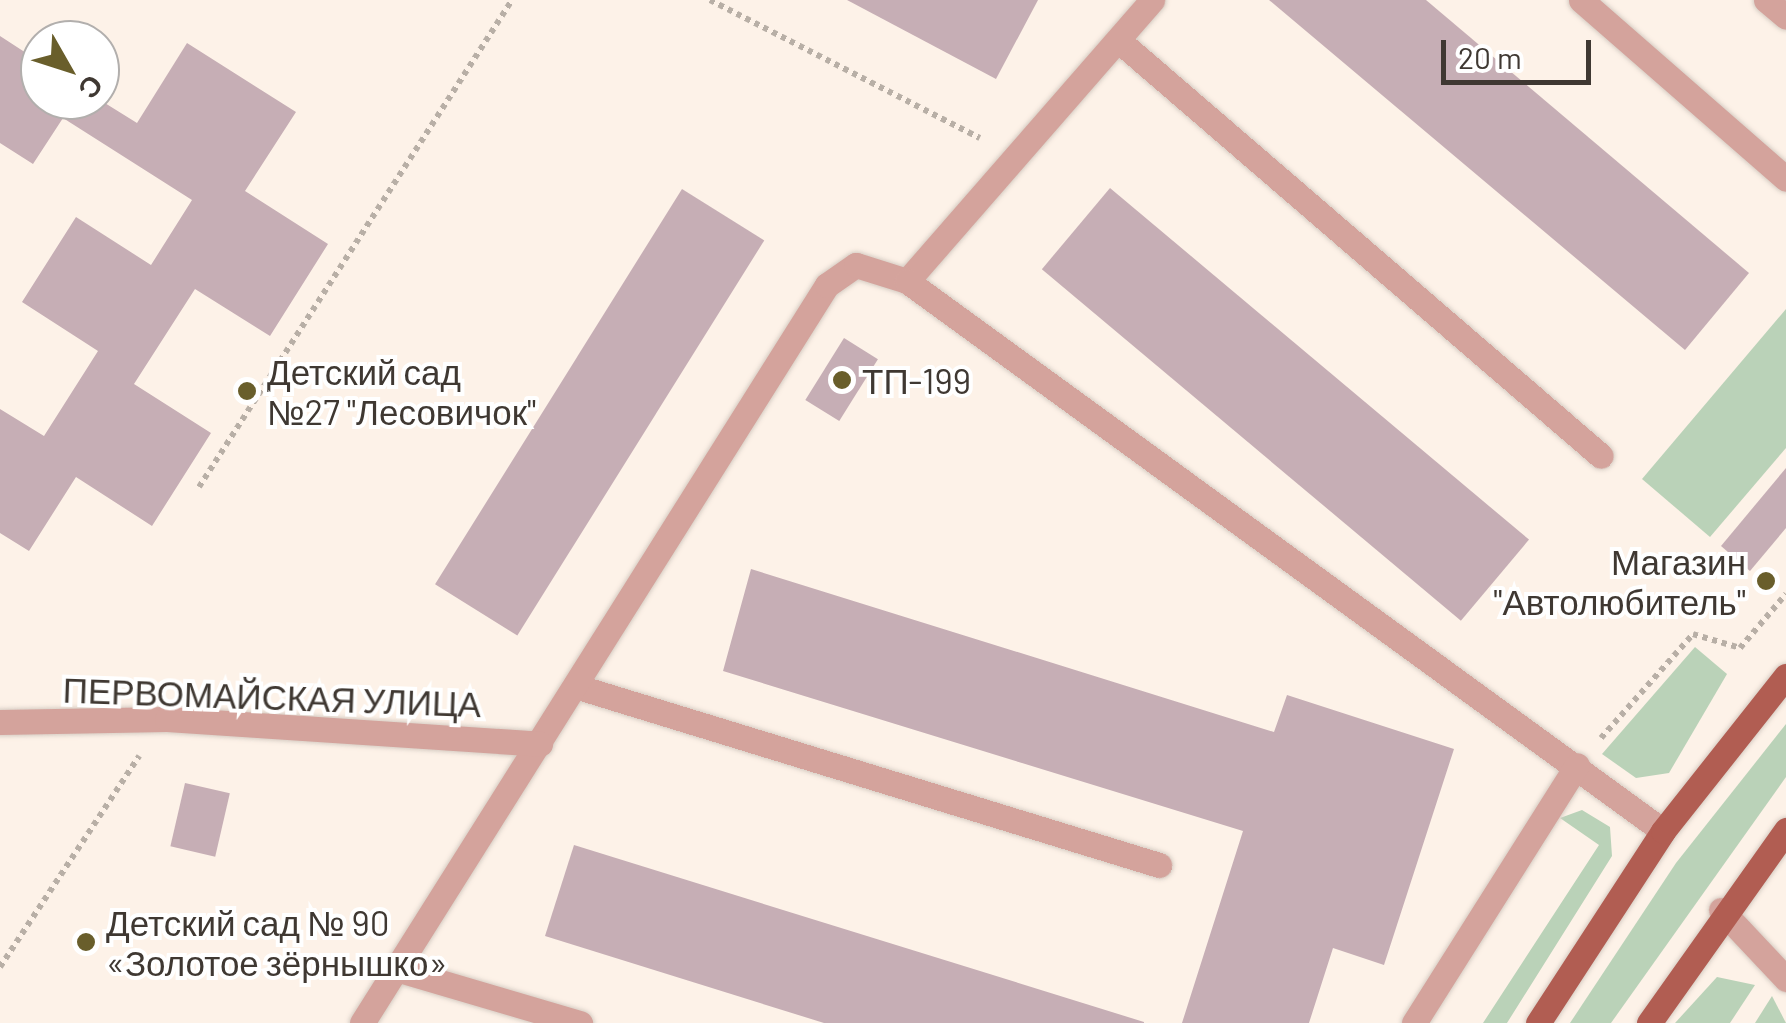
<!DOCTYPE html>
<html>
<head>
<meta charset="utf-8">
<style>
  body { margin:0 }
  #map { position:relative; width:1786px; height:1023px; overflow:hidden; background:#fdf2e8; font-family:Barlow,sans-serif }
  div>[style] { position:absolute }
  .green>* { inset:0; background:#bad2b8 }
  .building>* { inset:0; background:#c6aeb5; transform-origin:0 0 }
  .path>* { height:6px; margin-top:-3px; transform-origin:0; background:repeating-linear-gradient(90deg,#b8afa6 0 5px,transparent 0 10px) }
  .roads { filter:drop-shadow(0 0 2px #d7cdc4) drop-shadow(0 0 2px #d7cdc4) }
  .service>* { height:25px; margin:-12.5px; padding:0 12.5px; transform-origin:12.5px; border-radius:12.5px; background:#d4a39c }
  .minor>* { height:25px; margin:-12.5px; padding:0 12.5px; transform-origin:12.5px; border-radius:12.5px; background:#d4a39c }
  .primary>* { height:25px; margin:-12.5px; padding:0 12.5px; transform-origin:12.5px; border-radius:12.5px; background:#b15d52 }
  .dots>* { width:28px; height:28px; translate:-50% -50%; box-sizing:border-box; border:5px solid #fff; border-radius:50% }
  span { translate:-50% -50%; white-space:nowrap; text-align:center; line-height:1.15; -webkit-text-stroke:8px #fff; paint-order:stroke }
  .poi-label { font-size:35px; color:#3f3832 }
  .left { translate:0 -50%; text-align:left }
  .right { translate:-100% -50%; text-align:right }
  .street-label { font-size:35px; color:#3f3832 }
  .north { position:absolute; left:20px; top:20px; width:100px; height:100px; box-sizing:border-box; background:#fff; border:2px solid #b2afad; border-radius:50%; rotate:129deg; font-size:28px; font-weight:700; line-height:40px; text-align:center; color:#3f3832 }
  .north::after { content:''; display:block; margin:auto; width:35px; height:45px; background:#695e2b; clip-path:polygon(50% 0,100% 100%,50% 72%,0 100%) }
  .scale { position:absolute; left:1441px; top:40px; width:150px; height:45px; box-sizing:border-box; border:5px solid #3f3832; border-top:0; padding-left:12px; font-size:30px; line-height:35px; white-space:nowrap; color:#3f3832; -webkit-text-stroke:8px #fff; paint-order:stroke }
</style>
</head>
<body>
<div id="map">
  <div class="green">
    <i style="clip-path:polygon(1786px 309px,1786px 448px,1710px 537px,1642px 479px)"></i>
    <i style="clip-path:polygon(1695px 647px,1727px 674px,1669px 773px,1636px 778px,1602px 754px)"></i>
    <i style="clip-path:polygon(1786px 724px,1786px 777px,1611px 1023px,1570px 1023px,1676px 863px)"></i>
    <i style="clip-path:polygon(1582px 810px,1610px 827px,1612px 856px,1507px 1023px,1483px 1023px,1599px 845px,1560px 818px)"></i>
    <i style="clip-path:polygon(1717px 977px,1755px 985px,1730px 1023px,1675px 1023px)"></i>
    <i style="clip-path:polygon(1772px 996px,1786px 1023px,1755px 1023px)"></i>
  </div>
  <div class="building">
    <i style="clip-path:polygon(847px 0,1038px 0,996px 79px)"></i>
    <i style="clip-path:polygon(1269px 0,1426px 0,1749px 273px,1685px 350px)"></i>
    <i style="clip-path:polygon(0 36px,40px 62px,40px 100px,100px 100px,137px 123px,187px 43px,296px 112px,245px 191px,328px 244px,270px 336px,195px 289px,134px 384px,211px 433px,152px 526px,76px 477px,29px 551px,0 533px,0 409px,44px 436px,98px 351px,22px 302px,76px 217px,151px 265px,192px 200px,63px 118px,33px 164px,0 143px)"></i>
    <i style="left:1110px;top:188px;width:547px;height:106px;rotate:40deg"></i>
    <i style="left:682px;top:189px;width:97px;height:466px;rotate:32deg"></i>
    <i style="left:844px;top:338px;width:40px;height:73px;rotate:32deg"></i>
    <i style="clip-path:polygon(1786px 468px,1786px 528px,1750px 571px,1721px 546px)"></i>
    <i style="clip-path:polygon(751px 569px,1274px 732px,1287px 695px,1454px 749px,1384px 965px,1333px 948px,1309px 1023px,1182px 1023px,1243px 831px,723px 671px)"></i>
    <i style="left:185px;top:783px;width:46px;height:65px;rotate:13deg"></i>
    <i style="clip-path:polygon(574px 845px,1144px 1022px,1144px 1023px,824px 1023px,545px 936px)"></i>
  </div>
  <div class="path">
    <i style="left:710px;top:0;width:303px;rotate:27.1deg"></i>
    <i style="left:199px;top:487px;width:579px;rotate:-57.27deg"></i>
    <i style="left:1601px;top:738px;width:139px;rotate:-48.5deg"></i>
    <i style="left:1693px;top:634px;width:49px;rotate:16.6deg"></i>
    <i style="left:1740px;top:648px;width:71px;rotate:-49.6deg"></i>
    <i style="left:0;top:967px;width:253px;rotate:-56.6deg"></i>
  </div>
  <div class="roads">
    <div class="service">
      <i style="left:1581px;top:0;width:272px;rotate:41.1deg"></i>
      <i style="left:1766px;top:0;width:26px;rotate:40deg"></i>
      <i style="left:1118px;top:40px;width:637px;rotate:40.74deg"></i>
      <i style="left:907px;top:281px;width:373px;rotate:-48.9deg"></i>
      <i style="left:575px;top:686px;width:611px;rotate:17.04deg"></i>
      <i style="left:396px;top:969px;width:192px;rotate:16.4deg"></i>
      <i style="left:362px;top:1023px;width:872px;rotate:-57.79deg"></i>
      <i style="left:827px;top:285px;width:35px;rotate:-35deg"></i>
      <i style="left:856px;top:265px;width:53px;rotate:17.4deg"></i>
      <i style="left:907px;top:281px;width:935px;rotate:36.04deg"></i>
      <i style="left:1414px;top:1023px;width:305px;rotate:-57.7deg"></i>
    </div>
    <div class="minor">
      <i style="left:0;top:722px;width:167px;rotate:-1deg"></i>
      <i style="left:167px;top:719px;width:374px;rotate:3.8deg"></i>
      <i style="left:1721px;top:910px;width:95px;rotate:46.7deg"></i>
    </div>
    <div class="primary">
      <i style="left:1538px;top:1023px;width:229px;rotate:-56.9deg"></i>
      <i style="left:1663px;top:831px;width:198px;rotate:-51.6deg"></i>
      <i style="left:1649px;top:1023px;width:237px;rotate:-54.6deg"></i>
    </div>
  </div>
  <div class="dots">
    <i style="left:842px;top:380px;background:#695e2b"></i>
    <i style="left:247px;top:391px;background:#695e2b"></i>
    <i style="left:1766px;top:581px;background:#695e2b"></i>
    <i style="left:86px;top:942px;background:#695e2b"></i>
  </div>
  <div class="poi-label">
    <span class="left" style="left:267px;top:391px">Детский сад<br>№27 "Лесовичок"</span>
    <span class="left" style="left:862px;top:380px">ТП-199</span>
    <span class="right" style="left:1746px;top:581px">Магазин<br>"Автолюбитель"</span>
    <span class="left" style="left:106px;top:942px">Детский сад № 90<br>«Золотое зёрнышко»</span>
  </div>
  <div class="street-label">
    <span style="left:272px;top:696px;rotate:2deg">ПЕРВОМАЙСКАЯ УЛИЦА</span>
  </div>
  <div class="north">С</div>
  <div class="scale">20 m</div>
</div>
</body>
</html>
